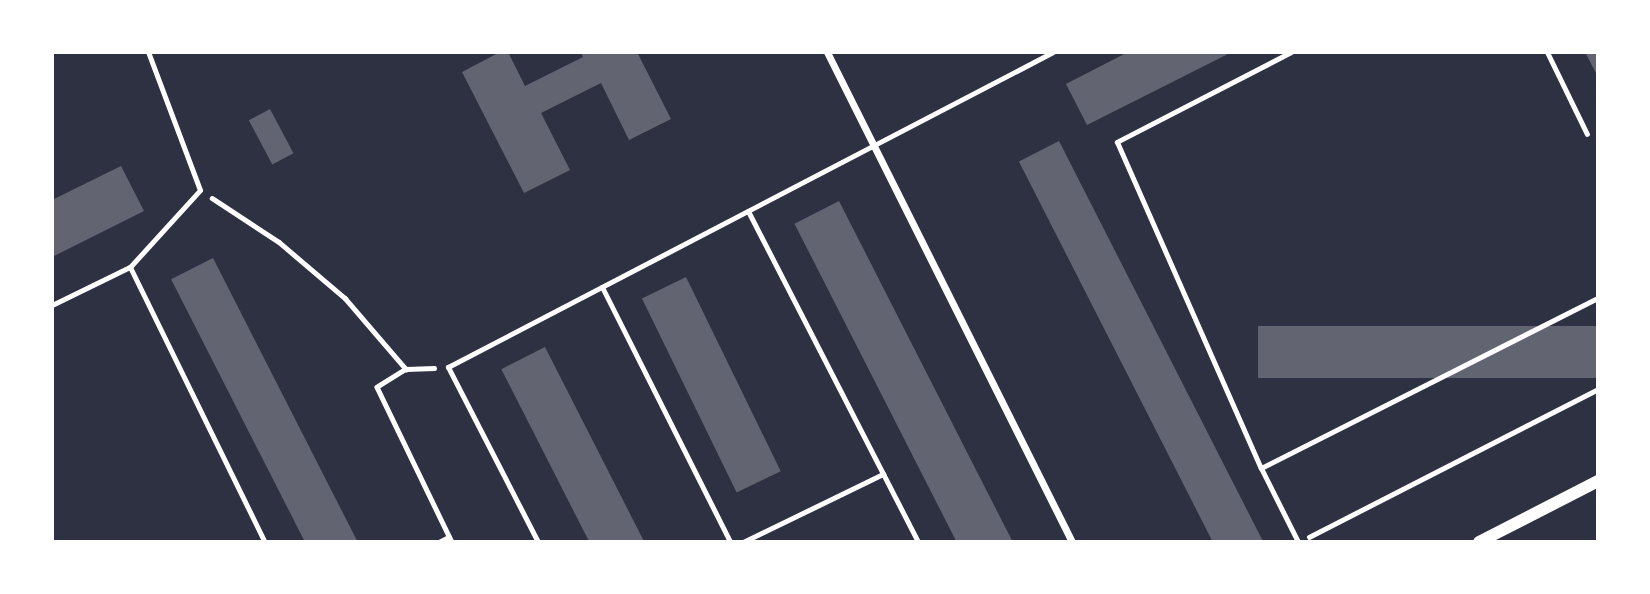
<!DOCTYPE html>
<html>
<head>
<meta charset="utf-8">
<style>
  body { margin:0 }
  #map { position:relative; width:1650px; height:594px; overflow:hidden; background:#2d3142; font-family:"Fira Sans",sans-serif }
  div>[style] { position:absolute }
  .building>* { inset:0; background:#626471; transform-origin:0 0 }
  .path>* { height:4.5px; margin:-2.25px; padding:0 2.25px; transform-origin:2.25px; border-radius:2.25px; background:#fff }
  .service>* { height:5px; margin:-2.5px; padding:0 2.5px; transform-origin:2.5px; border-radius:2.5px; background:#fff }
  .minor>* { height:7px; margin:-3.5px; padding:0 3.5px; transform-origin:3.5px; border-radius:3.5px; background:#fff }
  .tertiary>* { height:12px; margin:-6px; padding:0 6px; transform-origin:6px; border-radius:6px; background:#fff }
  span { translate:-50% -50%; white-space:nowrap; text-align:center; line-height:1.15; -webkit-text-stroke:5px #fff; paint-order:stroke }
  .frame { position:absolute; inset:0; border:54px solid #fff; pointer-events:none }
</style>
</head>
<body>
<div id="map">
  <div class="building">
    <i style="clip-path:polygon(500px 52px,508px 52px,525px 86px,583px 57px,581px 52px,637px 52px,671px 119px,629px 140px,601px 83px,541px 113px,570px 170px,524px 193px,462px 72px)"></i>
    <i style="clip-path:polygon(1128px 52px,1232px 52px,1087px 125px,1066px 84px)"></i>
    <i style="clip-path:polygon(1585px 52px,1598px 52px,1598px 77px)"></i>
    <i style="left:270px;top:109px;width:50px;height:24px;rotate:62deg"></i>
    <i style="left:1059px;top:141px;width:449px;height:45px;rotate:63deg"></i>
    <i style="clip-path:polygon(121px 166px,144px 211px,52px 257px,52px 200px)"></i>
    <i style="left:839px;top:201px;width:382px;height:50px;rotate:63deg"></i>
    <i style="left:213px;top:258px;width:318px;height:47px;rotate:63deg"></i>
    <i style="left:686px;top:277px;width:216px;height:49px;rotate:64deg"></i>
    <i style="left:1598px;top:326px;width:52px;height:340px;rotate:90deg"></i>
    <i style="left:545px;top:347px;width:218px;height:49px;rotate:63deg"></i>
  </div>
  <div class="path">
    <i style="left:212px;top:198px;width:80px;rotate:33.3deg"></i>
    <i style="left:279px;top:242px;width:87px;rotate:40.3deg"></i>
    <i style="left:345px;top:298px;width:94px;rotate:49.3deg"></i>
    <i style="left:406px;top:369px;width:28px;rotate:-2deg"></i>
    <i style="left:406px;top:369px;width:34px;rotate:148deg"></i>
    <i style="left:377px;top:387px;width:172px;rotate:64.2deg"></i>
    <i style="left:1309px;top:537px;width:325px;rotate:-27.1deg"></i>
    <i style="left:439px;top:542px;width:11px;rotate:-27deg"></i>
  </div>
  <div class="service">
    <i style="left:1291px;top:52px;width:196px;rotate:152.7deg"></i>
    <i style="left:1117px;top:142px;width:356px;rotate:66.2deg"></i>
    <i style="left:1261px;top:468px;width:377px;rotate:-26.8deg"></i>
    <i style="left:1547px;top:52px;width:91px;rotate:64deg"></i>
    <i style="left:748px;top:211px;width:372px;rotate:62.8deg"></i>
    <i style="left:130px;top:267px;width:104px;rotate:-47.7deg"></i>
    <i style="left:200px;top:190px;width:147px;rotate:-110.6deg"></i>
    <i style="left:602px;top:287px;width:285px;rotate:63.3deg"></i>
    <i style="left:52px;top:305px;width:87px;rotate:-26deg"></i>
    <i style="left:130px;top:267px;width:306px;rotate:63.9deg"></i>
    <i style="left:1261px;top:468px;width:83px;rotate:63.4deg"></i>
    <i style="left:538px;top:542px;width:197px;rotate:-117.2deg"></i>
    <i style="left:448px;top:367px;width:682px;rotate:-27.5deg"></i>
    <i style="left:743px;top:542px;width:156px;rotate:-25.9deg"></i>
  </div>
  <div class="minor">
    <i style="left:827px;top:52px;width:548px;rotate:63.43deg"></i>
  </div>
  <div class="tertiary">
    <i style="left:1479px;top:542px;width:134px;rotate:-27.1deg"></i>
  </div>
  <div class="frame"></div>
</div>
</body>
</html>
